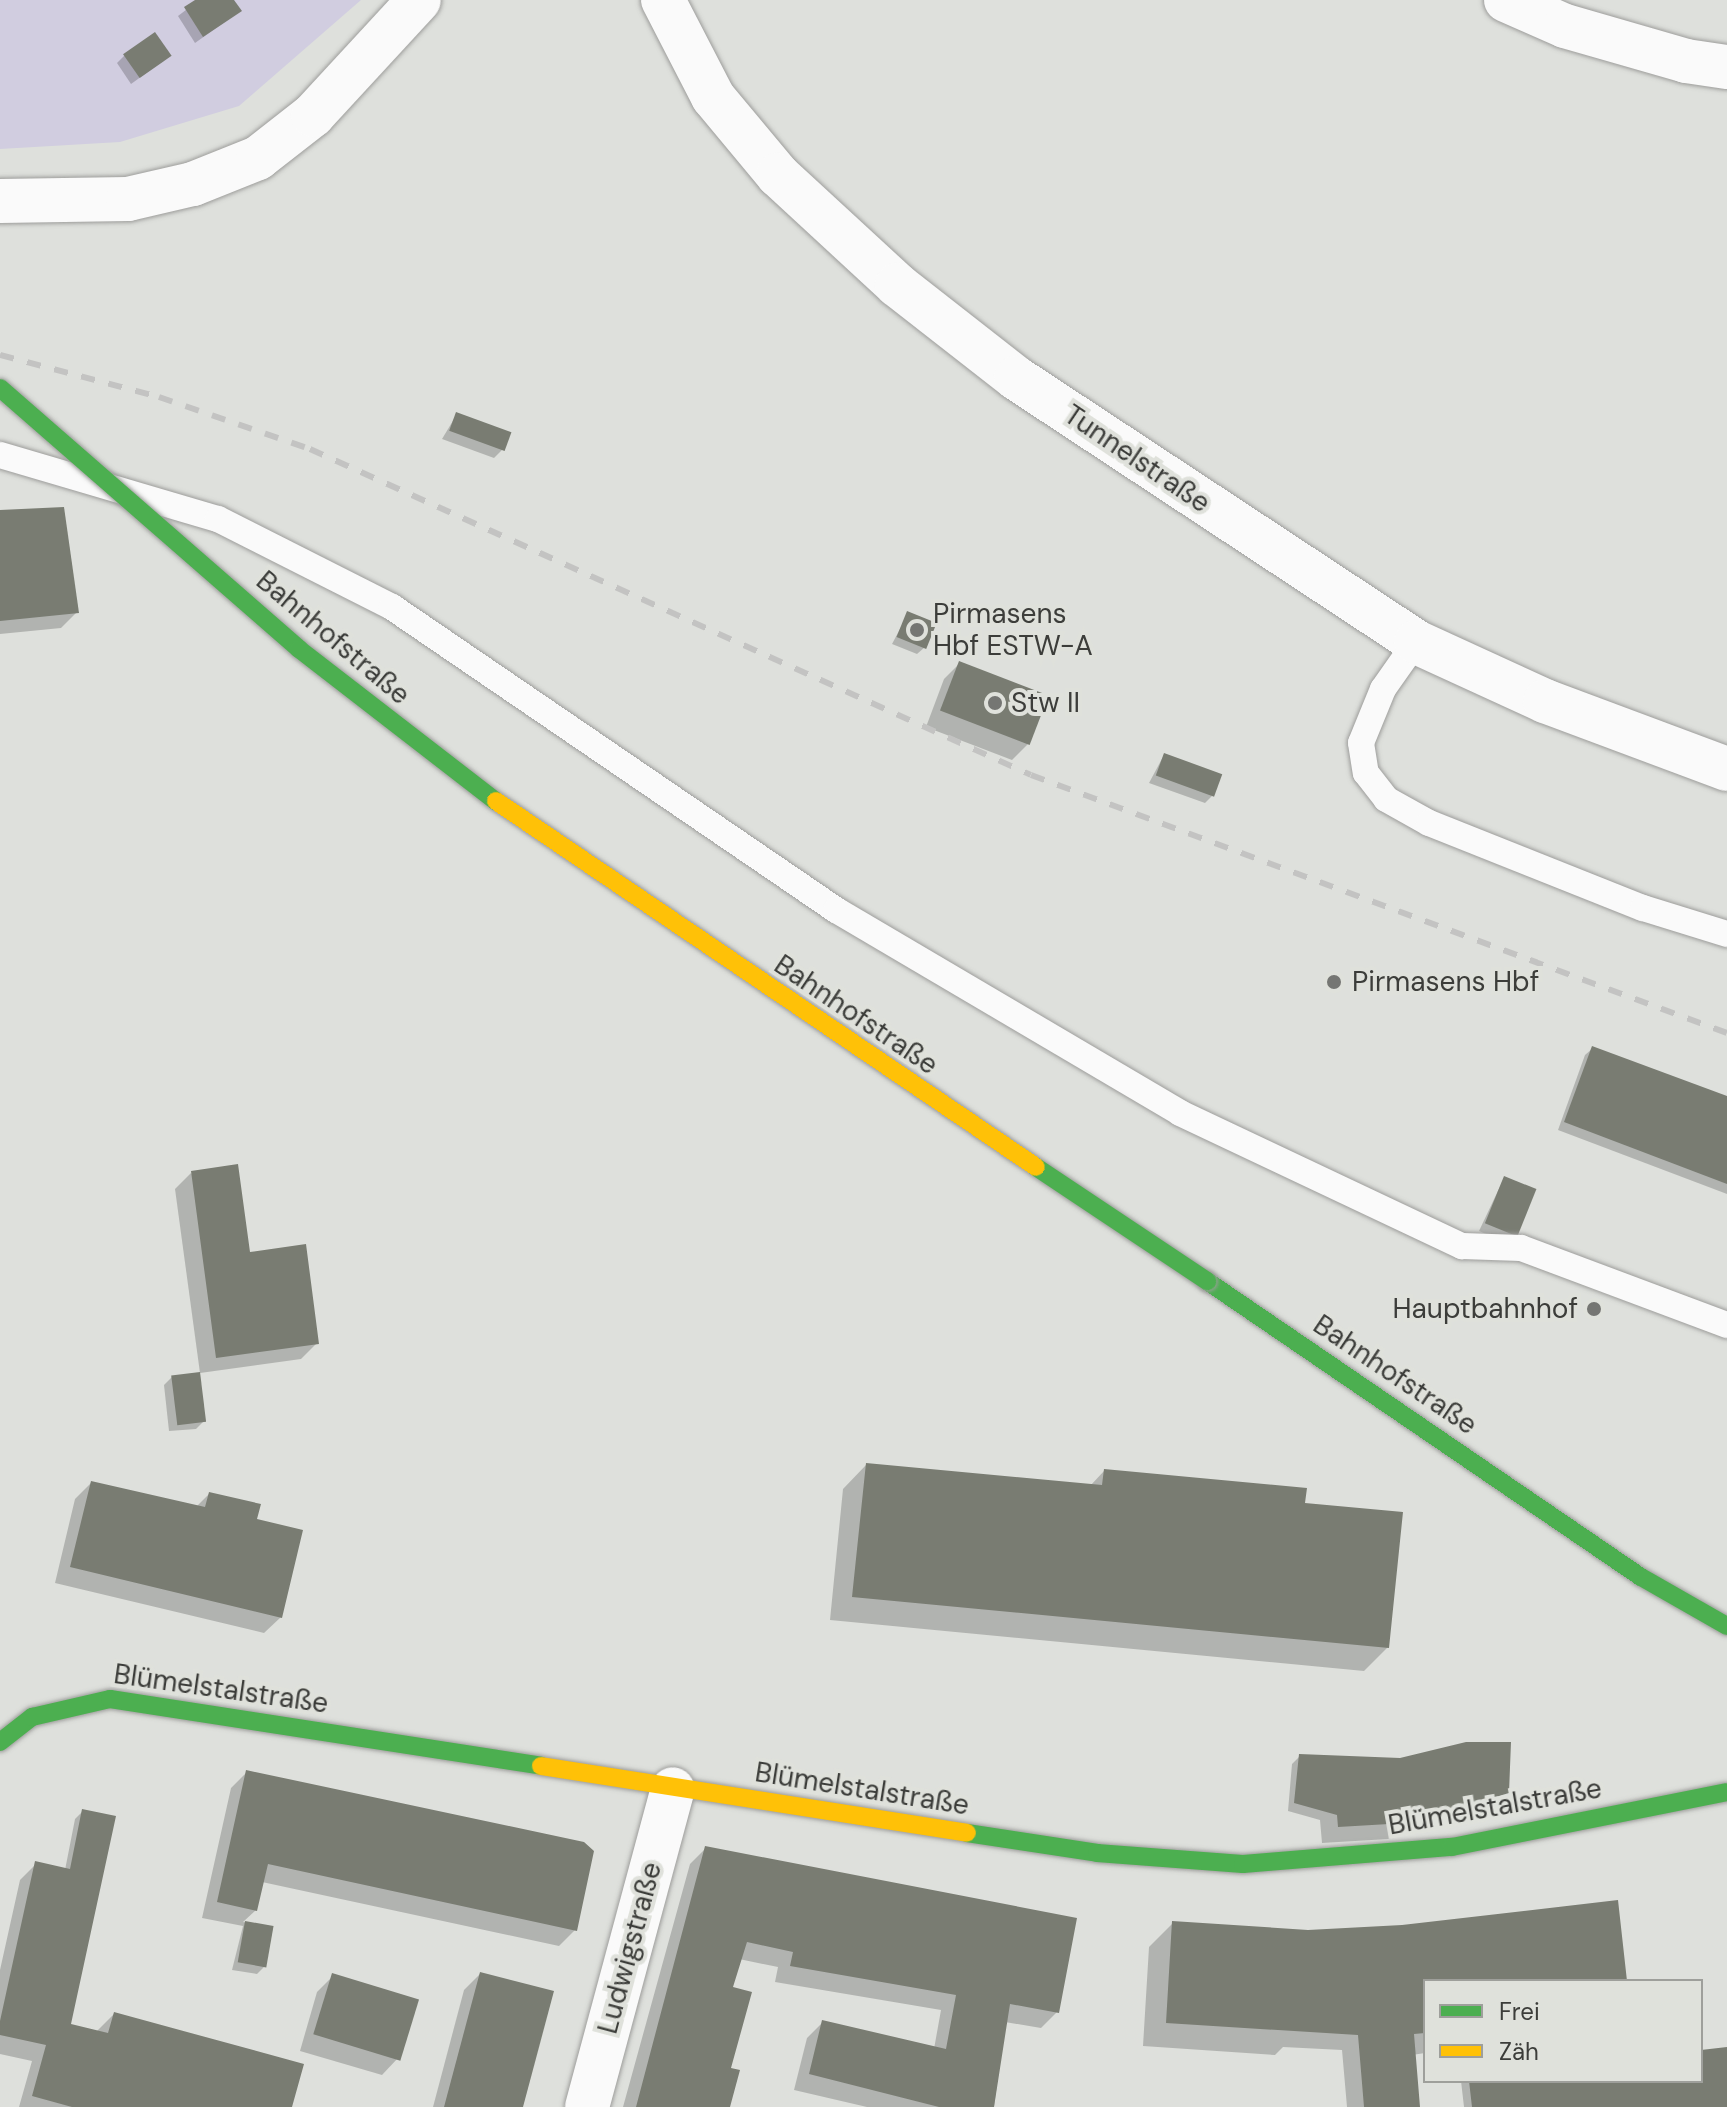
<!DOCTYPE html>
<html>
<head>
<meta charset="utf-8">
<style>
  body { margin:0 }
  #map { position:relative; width:1727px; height:2107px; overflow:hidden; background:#dee0dc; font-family:"DM Sans",sans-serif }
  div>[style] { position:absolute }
  .green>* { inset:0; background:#d1cde0 }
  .shadow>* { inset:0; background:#0003 }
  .building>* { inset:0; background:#797c72; transform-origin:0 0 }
  .roads { filter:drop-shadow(0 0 2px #9d9d9b) drop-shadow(0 0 2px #9d9d9b) }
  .lane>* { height:26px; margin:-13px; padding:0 13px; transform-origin:13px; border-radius:13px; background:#fafafa }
  .street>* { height:44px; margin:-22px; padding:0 22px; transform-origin:22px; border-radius:22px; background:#fafafa }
  .fast>* { height:18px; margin:-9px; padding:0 9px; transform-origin:9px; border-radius:9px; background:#4caf50 }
  .slow>* { height:18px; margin:-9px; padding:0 9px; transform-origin:9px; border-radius:9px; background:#ffc107 }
  .rail>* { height:6px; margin-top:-3px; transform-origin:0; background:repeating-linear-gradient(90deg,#c3c3c2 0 14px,transparent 0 28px) }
  .bridges { filter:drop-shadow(0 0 2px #9d9d9b) drop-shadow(0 0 2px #9d9d9b) }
  .fast-bridge>* { height:18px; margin:-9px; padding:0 9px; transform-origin:9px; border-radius:9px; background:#4caf50 }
  .slow-bridge>* { height:18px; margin:-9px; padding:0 9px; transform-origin:9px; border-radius:9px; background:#ffc107 }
  .dots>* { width:22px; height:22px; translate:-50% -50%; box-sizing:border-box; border:4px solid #dfe1db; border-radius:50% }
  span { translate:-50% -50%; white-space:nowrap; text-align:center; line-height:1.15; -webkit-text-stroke:8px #dfe1db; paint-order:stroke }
  .street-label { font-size:28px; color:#3c3d3a }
  .poi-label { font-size:28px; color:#3c3d3a }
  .left { translate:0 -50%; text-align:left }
  .right { translate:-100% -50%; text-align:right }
  .legend { position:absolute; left:1423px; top:1979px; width:280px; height:104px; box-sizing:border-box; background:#dfe1db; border:2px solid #9e9f9b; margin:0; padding:10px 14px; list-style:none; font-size:24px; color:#3c3d3a }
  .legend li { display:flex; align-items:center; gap:16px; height:40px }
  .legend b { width:40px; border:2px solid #9e9f9b }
</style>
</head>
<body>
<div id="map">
  <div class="green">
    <i style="clip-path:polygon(0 0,361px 0,239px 106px,120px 142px,0 149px)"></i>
  </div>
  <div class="shadow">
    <i style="clip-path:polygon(199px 0,232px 0,240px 11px,195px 43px,178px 16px)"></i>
    <i style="clip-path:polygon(124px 56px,170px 56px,131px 84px,117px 63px)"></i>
    <i style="clip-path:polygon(457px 414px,508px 433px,502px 450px,494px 458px,442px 439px)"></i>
    <i style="clip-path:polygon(0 512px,77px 612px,61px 628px,0 634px)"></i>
    <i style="clip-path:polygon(908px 614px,925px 647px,917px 654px,892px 644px)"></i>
    <i style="clip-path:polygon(960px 663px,1029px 743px,1012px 760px,926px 727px,944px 679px)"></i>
    <i style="clip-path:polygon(1164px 755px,1212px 796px,1205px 803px,1149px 783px)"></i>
    <i style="clip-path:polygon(1593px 1048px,1727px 1099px,1727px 1194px,1558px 1130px,1585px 1055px)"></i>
    <i style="clip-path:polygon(191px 1173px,317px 1343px,301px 1359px,200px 1373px,175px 1189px)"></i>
    <i style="clip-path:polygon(1504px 1178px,1516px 1235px,1508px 1243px,1479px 1231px)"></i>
    <i style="clip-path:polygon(172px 1377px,204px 1421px,196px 1429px,169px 1431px,164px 1385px)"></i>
    <i style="clip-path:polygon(866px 1465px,1090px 1486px,1104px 1471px,1303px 1505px,1388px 1647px,1364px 1671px,830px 1620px,843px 1489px)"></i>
    <i style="clip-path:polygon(91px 1483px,196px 1507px,209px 1494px,255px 1521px,281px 1617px,264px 1633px,55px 1583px,75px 1499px)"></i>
    <i style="clip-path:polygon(1299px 1757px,1507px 1792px,1455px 1818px,1388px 1839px,1322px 1843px,1320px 1820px,1288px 1811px,1292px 1764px)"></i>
    <i style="clip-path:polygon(247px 1772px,575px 1930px,559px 1946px,262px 1882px,256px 1910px,243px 1922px,272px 1928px,265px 1966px,257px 1974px,232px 1970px,243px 1926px,202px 1918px,231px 1788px)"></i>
    <i style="clip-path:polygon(83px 1811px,69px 2025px,96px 2032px,114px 2014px,290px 2107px,19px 2107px,32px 2061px,0 2054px,0 1970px,20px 1880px,36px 1864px,65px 1870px,75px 1819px)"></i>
    <i style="clip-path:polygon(706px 1848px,1057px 2012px,1041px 2028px,1005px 2022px,994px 2107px,867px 2107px,794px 2090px,807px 2038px,823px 2022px,934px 2049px,941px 2010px,775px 1982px,778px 1967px,739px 1959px,731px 1988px,727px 2107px,623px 2107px,690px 1864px)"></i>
    <i style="clip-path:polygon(1173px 1923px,1625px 1981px,1425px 1981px,1425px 2053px,1412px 2055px,1417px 2107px,1347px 2107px,1342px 2050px,1283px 2047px,1275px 2055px,1143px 2046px,1149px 1947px)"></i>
    <i style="clip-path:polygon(480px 1974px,521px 2107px,433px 2107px,464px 1990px)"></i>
    <i style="clip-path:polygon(333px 1976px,398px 2058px,382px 2075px,300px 2051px,317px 1992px)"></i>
    <i style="clip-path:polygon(1727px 2049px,1727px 2107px,1464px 2107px,1461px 2081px,1701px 2081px,1701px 2052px)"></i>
  </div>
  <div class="building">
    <i style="clip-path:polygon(195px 0,234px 0,242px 11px,203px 37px,184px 7px)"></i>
    <i style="left:155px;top:32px;width:29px;height:39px;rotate:55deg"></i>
    <i style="left:456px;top:412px;width:59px;height:20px;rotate:20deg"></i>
    <i style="clip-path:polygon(64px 507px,79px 613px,0 621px,0 510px)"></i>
    <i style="left:907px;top:611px;width:32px;height:28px;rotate:22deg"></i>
    <i style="left:959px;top:661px;width:96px;height:53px;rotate:21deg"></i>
    <i style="left:1164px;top:753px;width:62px;height:24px;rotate:20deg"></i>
    <i style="clip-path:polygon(1592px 1046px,1727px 1096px,1727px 1184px,1564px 1122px)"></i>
    <i style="clip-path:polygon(238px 1164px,250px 1252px,306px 1244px,319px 1344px,216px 1358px,191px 1171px)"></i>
    <i style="left:1504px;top:1176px;width:35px;height:51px;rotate:22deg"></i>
    <i style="left:200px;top:1372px;width:50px;height:29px;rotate:83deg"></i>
    <i style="clip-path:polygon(866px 1463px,1102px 1485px,1104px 1469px,1307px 1488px,1305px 1503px,1403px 1512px,1389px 1648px,852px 1597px)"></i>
    <i style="clip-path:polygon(91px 1481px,205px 1507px,209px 1492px,261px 1504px,257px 1519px,303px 1530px,282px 1618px,70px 1567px)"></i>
    <i style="clip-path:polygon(1466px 1742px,1511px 1742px,1509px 1793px,1406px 1823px,1338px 1827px,1337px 1815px,1294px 1803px,1299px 1754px,1400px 1758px)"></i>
    <i style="clip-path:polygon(246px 1770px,584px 1842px,594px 1851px,577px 1931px,268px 1864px,257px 1911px,217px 1902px)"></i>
    <i style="clip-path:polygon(82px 1809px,116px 1816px,71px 2024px,108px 2033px,114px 2012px,304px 2064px,292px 2107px,72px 2107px,32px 2096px,46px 2045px,0 2035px,0 2021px,35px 1861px,70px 1869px)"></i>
    <i style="clip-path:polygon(705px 1846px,1077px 1918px,1059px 2013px,1010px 2004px,994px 2107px,939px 2107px,809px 2074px,822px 2020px,946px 2049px,956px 1995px,790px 1966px,793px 1952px,747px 1942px,733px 1987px,752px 1992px,731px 2068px,740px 2070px,730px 2107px,636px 2107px)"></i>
    <i style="clip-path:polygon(1618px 1900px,1627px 1981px,1425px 1981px,1425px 2033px,1414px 2034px,1420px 2107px,1364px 2107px,1358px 2035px,1166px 2023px,1172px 1921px,1308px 1930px,1402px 1925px)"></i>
    <i style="left:245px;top:1921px;width:29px;height:42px;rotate:10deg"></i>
    <i style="clip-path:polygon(480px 1972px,554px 1991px,523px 2107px,444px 2107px)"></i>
    <i style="left:332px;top:1973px;width:91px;height:64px;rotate:17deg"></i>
    <i style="clip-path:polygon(1727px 2047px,1727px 2107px,1472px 2107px,1469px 2081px,1701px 2081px,1701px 2050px)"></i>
  </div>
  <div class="roads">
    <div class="lane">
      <i style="left:0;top:455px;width:227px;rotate:16.4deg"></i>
      <i style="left:218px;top:519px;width:195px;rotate:26.8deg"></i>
      <i style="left:392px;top:607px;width:538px;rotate:34.31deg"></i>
      <i style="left:836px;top:910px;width:399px;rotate:30.5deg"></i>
      <i style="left:1180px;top:1113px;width:312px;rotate:25.3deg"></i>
      <i style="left:1462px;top:1246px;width:59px;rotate:1.9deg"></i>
      <i style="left:1521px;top:1248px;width:220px;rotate:20.5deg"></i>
      <i style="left:1416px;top:642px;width:57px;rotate:125.1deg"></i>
      <i style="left:1383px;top:689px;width:58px;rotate:112.2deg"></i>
      <i style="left:1361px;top:743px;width:30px;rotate:81deg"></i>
      <i style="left:1366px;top:773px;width:33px;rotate:52deg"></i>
      <i style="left:1386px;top:799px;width:49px;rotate:29.2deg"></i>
      <i style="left:1429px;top:823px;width:230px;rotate:21.7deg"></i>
      <i style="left:1643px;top:908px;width:88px;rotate:17.2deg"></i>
    </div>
    <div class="street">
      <i style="left:663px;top:0;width:109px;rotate:62.7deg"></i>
      <i style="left:713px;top:97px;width:102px;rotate:50.2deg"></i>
      <i style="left:778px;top:175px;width:162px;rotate:42.7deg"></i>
      <i style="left:897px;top:285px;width:151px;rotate:38deg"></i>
      <i style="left:1016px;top:378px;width:479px;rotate:33.4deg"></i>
      <i style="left:1416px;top:642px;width:142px;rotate:24.6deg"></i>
      <i style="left:1545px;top:701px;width:194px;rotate:20.5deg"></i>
      <i style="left:1506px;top:0;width:64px;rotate:23.8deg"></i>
      <i style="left:1565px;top:26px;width:126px;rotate:16.1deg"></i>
      <i style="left:1686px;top:61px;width:41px;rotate:8.3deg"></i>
      <i style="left:0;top:201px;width:128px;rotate:-0.9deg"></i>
      <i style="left:128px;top:199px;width:67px;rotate:-13deg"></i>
      <i style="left:193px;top:184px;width:70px;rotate:-21.8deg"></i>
      <i style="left:258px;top:158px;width:70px;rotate:-38deg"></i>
      <i style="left:313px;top:115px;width:156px;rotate:-47.3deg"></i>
      <i style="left:587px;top:2107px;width:329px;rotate:-74.9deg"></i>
    </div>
    <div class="fast">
      <i style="left:1207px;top:1281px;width:525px;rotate:34.3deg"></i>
      <i style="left:1641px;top:1577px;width:99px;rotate:29.7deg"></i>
      <i style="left:0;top:1742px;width:41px;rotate:-38deg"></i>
      <i style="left:32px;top:1717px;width:80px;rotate:-13deg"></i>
      <i style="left:110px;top:1699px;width:436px;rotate:8.8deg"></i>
      <i style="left:967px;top:1833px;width:132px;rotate:8.7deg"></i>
      <i style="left:1097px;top:1853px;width:146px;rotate:4.3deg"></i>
      <i style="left:1243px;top:1864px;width:210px;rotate:-4.7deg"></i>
      <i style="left:1452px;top:1847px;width:280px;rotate:-11.3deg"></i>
    </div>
    <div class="slow">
      <i style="left:541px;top:1766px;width:431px;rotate:8.9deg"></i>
    </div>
  </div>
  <div class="rail">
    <i style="left:0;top:355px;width:164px;rotate:14.8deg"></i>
    <i style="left:159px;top:397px;width:160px;rotate:19deg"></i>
    <i style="left:310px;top:449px;width:791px;rotate:24.33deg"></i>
    <i style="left:1031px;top:775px;width:742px;rotate:20.34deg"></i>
  </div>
  <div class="bridges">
    <div class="fast-bridge">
      <i style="left:0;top:388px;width:397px;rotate:41.1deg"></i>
      <i style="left:299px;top:649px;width:249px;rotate:37.7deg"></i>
      <i style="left:1036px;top:1167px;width:206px;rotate:33.7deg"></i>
    </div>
    <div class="slow-bridge">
      <i style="left:496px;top:801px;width:652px;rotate:34.13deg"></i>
    </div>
  </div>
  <div class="dots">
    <i style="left:917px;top:630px;background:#757673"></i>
    <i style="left:995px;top:703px;background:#757673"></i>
    <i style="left:1334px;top:982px;background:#757673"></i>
    <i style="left:1594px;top:1309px;background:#757673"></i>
  </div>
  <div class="street-label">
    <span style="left:1137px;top:459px;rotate:34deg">Tunnelstraße</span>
    <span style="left:333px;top:638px;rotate:40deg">Bahnhofstraße</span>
    <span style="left:856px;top:1015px;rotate:34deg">Bahnhofstraße</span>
    <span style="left:1395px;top:1375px;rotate:34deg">Bahnhofstraße</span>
    <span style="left:221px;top:1689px;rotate:8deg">Blümelstalstraße</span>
    <span style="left:862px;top:1789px;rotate:9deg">Blümelstalstraße</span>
    <span style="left:1495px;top:1807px;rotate:-10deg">Blümelstalstraße</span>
    <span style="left:630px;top:1948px;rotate:-75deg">Ludwigstraße</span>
  </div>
  <div class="poi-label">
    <span class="left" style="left:933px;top:630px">Pirmasens<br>Hbf ESTW-A</span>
    <span class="left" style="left:1011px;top:703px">Stw II</span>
    <span class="left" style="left:1352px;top:982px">Pirmasens Hbf</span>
    <span class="right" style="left:1578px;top:1309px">Hauptbahnhof</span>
  </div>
  <ul class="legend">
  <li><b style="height:10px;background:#4caf50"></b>Frei</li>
  <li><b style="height:10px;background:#ffc107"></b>Zäh</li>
  </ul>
</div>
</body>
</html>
